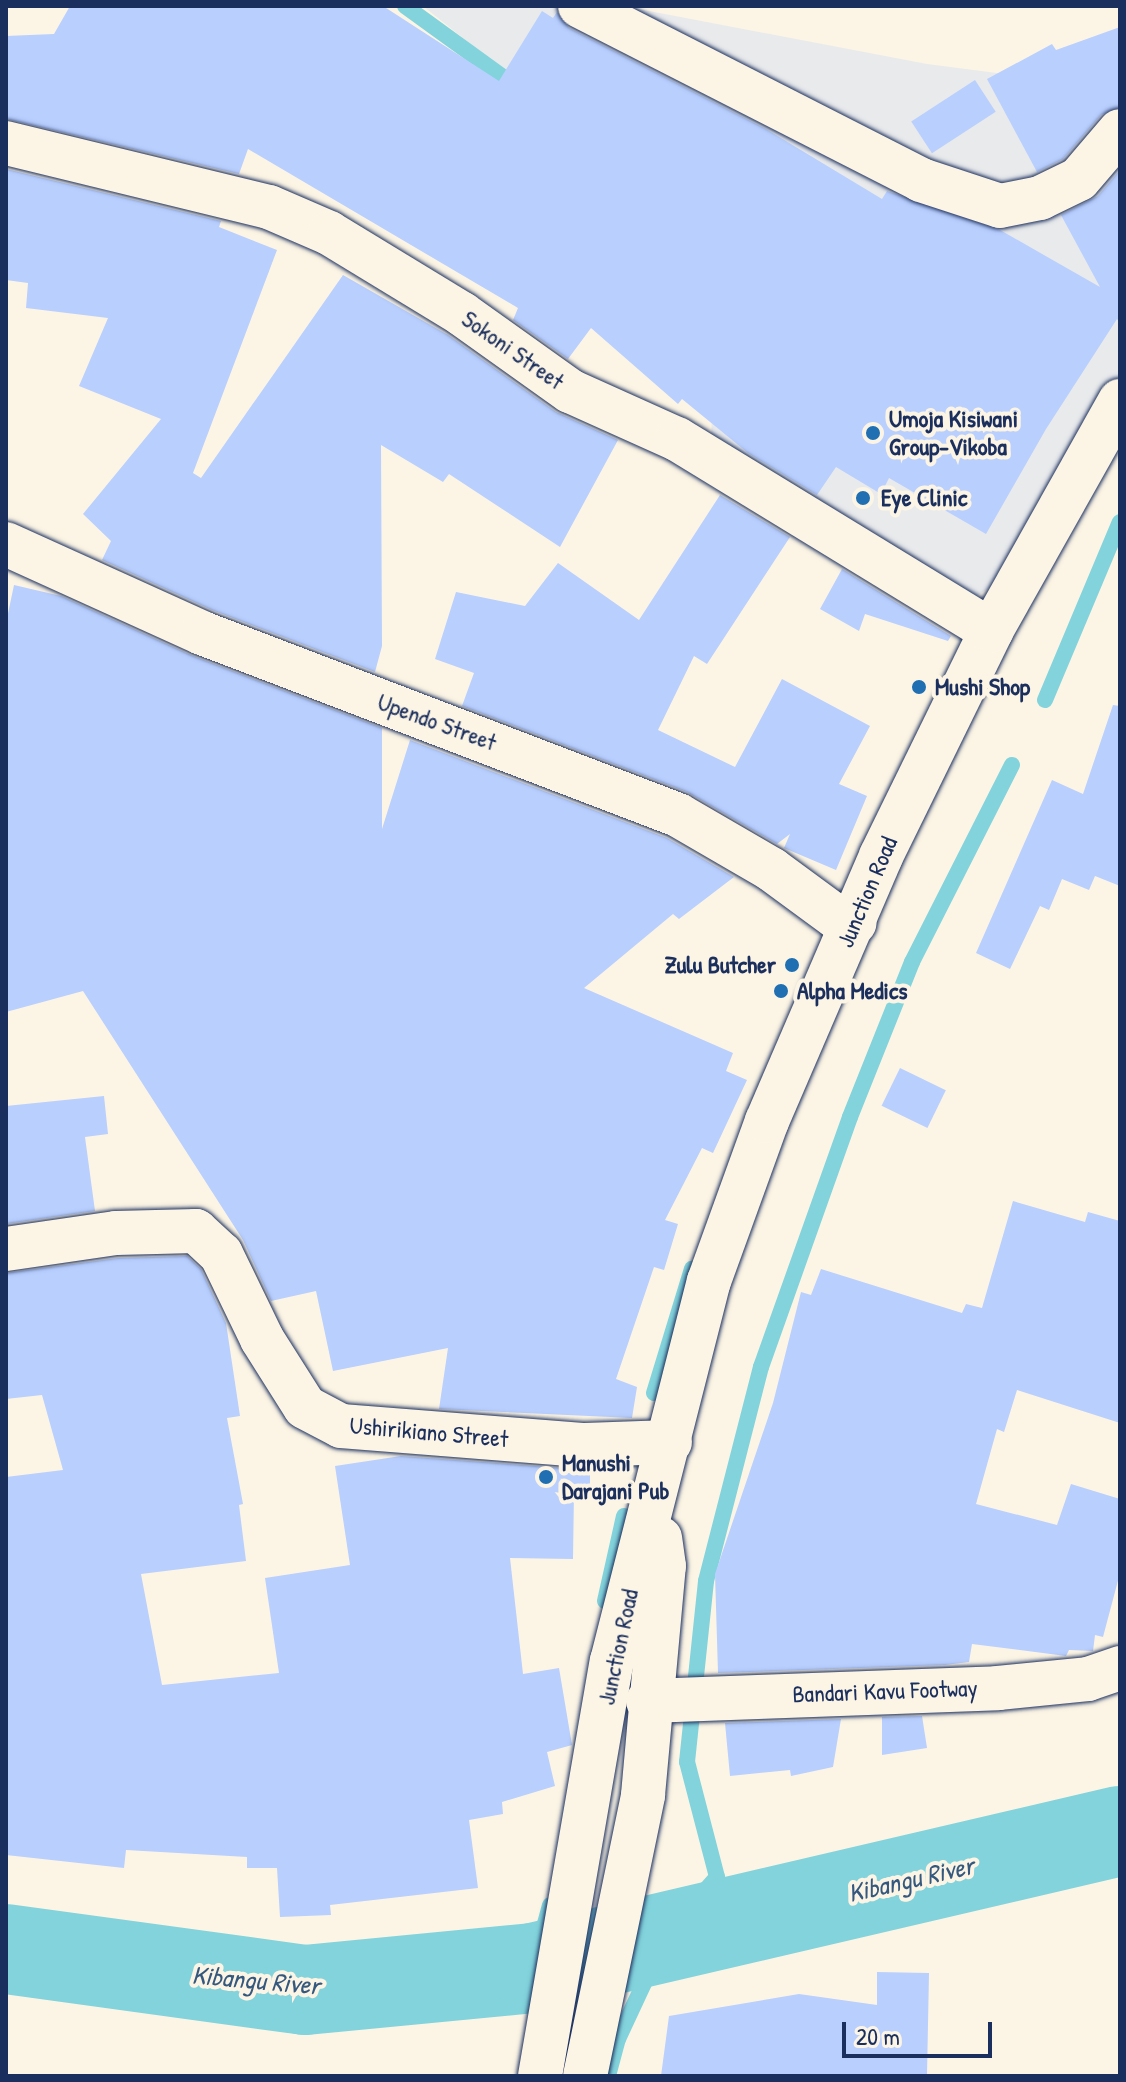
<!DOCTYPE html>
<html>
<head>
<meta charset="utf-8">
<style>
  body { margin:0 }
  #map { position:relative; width:1126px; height:2082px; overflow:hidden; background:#fcf5e5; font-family:"Patrick Hand",sans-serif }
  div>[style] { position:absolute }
  .built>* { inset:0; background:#e8eaec }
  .stream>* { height:16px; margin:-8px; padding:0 8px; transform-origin:8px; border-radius:8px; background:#82d3dc }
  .river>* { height:90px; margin:-45px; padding:0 45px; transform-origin:45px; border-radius:45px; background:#82d3dc }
  .building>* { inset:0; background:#b9cffe; transform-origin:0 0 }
  .roads { filter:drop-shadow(0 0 2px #1b2f5e) drop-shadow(0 0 2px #1b2f5e) }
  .street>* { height:44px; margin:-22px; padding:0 22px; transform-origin:22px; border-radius:22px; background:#fcf5e5 }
  .secondary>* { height:44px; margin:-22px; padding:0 22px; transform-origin:22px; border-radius:22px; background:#fcf5e5 }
  .dots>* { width:22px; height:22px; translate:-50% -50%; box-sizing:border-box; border:4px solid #fcf5e5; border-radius:50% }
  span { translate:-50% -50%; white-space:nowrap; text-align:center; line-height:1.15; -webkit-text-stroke:8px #fcf5e5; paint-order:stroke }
  .street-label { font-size:24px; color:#1b2f5e }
  .poi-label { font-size:24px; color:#1b2f5e; font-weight:700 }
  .left { translate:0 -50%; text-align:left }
  .right { translate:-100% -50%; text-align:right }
  .water-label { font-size:26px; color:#35587e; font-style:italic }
  .frame { position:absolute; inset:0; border:8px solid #1b2f5e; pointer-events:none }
  .scale { position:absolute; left:842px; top:2022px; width:150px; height:36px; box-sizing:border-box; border:4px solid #1b2f5e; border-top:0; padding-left:10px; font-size:24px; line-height:28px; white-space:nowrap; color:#1b2f5e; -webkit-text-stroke:6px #fcf5e5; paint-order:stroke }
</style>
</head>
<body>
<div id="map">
  <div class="built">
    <i style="clip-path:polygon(423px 6px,623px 6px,927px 64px,1059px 81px,1120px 66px,1120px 378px,1005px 577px,974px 598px,711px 442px,718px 249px,554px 120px,504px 71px)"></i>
  </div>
  <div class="stream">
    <i style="left:405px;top:6px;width:138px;rotate:35.9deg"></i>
    <i style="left:1045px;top:700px;width:193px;rotate:-67.2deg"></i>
    <i style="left:654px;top:1393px;width:130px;rotate:-73deg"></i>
    <i style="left:605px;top:1601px;width:87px;rotate:-77.4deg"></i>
    <i style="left:533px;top:1968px;width:65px;rotate:-74.9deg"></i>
    <i style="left:608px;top:2076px;width:38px;rotate:-75deg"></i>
    <i style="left:618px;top:2039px;width:116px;rotate:-65deg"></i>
    <i style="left:667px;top:1934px;width:76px;rotate:-48.7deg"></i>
    <i style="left:717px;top:1877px;width:119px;rotate:-104.6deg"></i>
    <i style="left:687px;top:1762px;width:182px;rotate:-84deg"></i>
    <i style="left:706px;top:1581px;width:221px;rotate:-75.6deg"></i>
    <i style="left:761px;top:1367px;width:265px;rotate:-70.4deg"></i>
    <i style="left:850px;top:1117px;width:167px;rotate:-68.2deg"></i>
    <i style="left:912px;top:962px;width:221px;rotate:-63.1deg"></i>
  </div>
  <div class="river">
    <i style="left:6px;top:1949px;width:302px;rotate:7.8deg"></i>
    <i style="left:305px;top:1990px;width:229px;rotate:-5.5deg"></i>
    <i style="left:533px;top:1968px;width:603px;rotate:-13.14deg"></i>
  </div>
  <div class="building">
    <i style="clip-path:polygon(70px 6px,383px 6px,499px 81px,542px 11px,553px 18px,557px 12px,569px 28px,766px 129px,882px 199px,887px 191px,1000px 230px,1100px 287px,1061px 215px,1098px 196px,1120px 170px,1120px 323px,1117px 319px,1046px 429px,986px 534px,889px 478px,881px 494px,836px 467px,817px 495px,748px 453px,682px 399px,678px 404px,591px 328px,568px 359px,513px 320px,518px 308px,248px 149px,239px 174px,6px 119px,6px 36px,54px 34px)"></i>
    <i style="clip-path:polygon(1120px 27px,1120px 107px,1101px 115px,1063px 159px,1037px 172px,987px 79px,1052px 44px,1056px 50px)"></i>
    <i style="left:975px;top:80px;width:38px;height:76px;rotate:57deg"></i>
    <i style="clip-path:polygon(6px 169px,221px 221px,219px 227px,277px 250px,193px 473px,201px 478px,343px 275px,448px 335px,556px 412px,618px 440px,560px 547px,449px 474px,443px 482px,381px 445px,382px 646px,375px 672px,212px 610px,102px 560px,111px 541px,83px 514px,161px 419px,79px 386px,108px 318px,26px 308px,28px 283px,6px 280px)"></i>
    <i style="clip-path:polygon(720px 495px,790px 537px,707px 664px,694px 656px,658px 730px,735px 767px,782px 679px,870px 726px,839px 784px,867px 796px,836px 870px,784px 848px,790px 834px,777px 844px,687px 792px,462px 706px,474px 673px,435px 659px,456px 592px,525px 606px,558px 563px,639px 620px)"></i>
    <i style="clip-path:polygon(842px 569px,951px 636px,948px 641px,865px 614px,859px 631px,820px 609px)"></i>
    <i style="clip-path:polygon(14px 585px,61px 596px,193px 656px,382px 728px,382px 829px,410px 740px,667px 838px,734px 877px,679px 919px,673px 914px,584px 988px,733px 1053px,726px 1071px,747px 1080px,713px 1153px,702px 1148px,665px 1220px,678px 1224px,664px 1270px,654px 1267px,616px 1379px,637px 1387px,632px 1418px,439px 1409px,448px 1348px,333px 1371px,316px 1291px,271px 1301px,243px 1240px,83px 991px,6px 1012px,6px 623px)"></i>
    <i style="clip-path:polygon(1113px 705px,1120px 706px,1120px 886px,1095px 876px,1089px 890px,1062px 879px,1049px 910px,1040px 906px,1010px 969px,976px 953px,1052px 780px,1083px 794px)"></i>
    <i style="left:900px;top:1068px;width:51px;height:42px;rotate:26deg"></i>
    <i style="clip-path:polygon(104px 1096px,108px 1134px,85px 1137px,95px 1211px,6px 1224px,6px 1106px)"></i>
    <i style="clip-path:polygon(1013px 1201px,1085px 1222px,1088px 1212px,1120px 1221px,1120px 1423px,1017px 1390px,1004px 1432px,997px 1429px,976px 1504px,1057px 1525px,1071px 1484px,1120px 1499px,1120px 1573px,1103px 1637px,1095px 1635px,1093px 1651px,1069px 1650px,1066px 1656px,972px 1644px,969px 1662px,945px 1665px,718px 1673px,715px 1574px,773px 1403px,801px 1292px,811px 1295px,821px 1269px,962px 1313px,966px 1304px,982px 1308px)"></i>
    <i style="clip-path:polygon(187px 1256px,201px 1269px,226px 1323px,240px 1416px,227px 1418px,243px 1504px,239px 1505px,246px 1561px,141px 1574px,162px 1685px,279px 1673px,265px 1578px,350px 1565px,335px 1466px,401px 1456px,590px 1470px,590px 1492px,574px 1491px,573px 1559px,510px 1558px,523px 1674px,559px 1668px,572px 1745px,547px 1752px,555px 1786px,502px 1802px,503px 1814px,469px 1820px,478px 1888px,330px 1905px,331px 1915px,280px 1917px,277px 1868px,247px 1868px,247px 1857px,126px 1850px,124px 1868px,6px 1855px,6px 1477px,63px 1470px,42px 1395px,6px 1399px,6px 1273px,118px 1258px)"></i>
    <i style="clip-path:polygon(922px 1716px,927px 1748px,882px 1755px,882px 1717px)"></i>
    <i style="clip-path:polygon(841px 1719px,833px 1767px,791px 1776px,790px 1770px,730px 1776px,725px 1723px)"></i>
    <i style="clip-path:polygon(877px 1972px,929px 1973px,927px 2076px,661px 2076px,669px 2016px,799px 1994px,877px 2005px)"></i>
  </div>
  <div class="roads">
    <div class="street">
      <i style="left:580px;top:6px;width:383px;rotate:27deg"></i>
      <i style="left:921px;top:180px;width:83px;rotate:18.2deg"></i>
      <i style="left:1000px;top:206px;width:41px;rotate:-11.3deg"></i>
      <i style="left:1040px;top:198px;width:43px;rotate:-26deg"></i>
      <i style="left:1079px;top:179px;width:63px;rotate:-49.5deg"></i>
      <i style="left:6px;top:143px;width:271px;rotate:13.7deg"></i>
      <i style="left:269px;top:207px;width:65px;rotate:23.4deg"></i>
      <i style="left:329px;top:233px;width:156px;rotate:31.3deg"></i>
      <i style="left:462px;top:314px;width:133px;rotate:35.5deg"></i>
      <i style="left:570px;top:391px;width:117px;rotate:24.2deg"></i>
      <i style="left:677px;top:439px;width:368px;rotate:31.4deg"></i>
      <i style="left:6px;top:544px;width:215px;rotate:24.4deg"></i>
      <i style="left:202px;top:633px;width:510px;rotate:20.92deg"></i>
      <i style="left:678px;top:815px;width:108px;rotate:30.1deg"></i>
      <i style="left:771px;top:869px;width:84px;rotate:36.3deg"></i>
      <i style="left:839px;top:919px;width:16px;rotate:14deg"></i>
      <i style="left:6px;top:1249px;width:111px;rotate:-8.3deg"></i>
      <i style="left:116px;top:1233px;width:80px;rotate:-1.4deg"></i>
      <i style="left:196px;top:1231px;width:34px;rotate:43deg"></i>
      <i style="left:221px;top:1254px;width:94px;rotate:64.2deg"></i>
      <i style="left:262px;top:1339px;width:80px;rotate:57.7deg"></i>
      <i style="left:305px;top:1407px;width:41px;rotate:27.8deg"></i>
      <i style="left:341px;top:1426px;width:245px;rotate:4.5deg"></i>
      <i style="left:585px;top:1445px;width:85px;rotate:-2deg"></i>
      <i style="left:648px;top:1701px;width:350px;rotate:-2.1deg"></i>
      <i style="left:998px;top:1688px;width:90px;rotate:-5.7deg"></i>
      <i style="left:1088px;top:1679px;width:34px;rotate:-19deg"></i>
    </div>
    <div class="secondary">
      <i style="left:540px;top:2076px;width:421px;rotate:-80.2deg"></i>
      <i style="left:612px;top:1661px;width:392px;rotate:-75.7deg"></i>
      <i style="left:709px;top:1281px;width:170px;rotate:-70.1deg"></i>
      <i style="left:767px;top:1121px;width:288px;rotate:-66.7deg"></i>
      <i style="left:881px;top:856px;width:250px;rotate:-63.9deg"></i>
      <i style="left:991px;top:631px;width:264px;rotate:-60.7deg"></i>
      <i style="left:585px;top:2076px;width:287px;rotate:-78.3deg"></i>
      <i style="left:643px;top:1795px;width:230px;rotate:-84.8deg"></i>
      <i style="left:664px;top:1566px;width:28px;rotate:-98deg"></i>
    </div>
  </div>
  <div class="dots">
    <i style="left:873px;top:433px;background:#1f6fb2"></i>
    <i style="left:863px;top:498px;background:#1f6fb2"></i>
    <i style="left:919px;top:687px;background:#1f6fb2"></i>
    <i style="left:792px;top:965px;background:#1f6fb2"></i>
    <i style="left:781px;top:991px;background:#1f6fb2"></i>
    <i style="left:546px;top:1477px;background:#1f6fb2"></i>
  </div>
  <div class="street-label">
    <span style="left:513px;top:350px;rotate:35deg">Sokoni Street</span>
    <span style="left:437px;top:722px;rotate:20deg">Upendo Street</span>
    <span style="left:867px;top:892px;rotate:-67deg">Junction Road</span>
    <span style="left:429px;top:1432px;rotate:5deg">Ushirikiano Street</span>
    <span style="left:618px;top:1647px;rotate:-78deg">Junction Road</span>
    <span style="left:885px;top:1691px;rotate:-2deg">Bandari Kavu Footway</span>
  </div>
  <div class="poi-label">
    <span class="left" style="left:889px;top:433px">Umoja Kisiwani<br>Group-Vikoba</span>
    <span class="left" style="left:881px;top:498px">Eye Clinic</span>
    <span class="left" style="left:935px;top:687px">Mushi Shop</span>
    <span class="right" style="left:776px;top:965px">Zulu Butcher</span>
    <span class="left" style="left:797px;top:991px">Alpha Medics</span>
    <span class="left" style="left:562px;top:1477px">Manushi<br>Darajani Pub</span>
  </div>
  <div class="water-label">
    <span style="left:911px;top:1879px;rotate:-13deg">Kibangu River</span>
    <span style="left:256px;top:1980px;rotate:5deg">Kibangu River</span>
  </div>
  <div class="frame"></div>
  <div class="scale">20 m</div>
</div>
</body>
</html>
